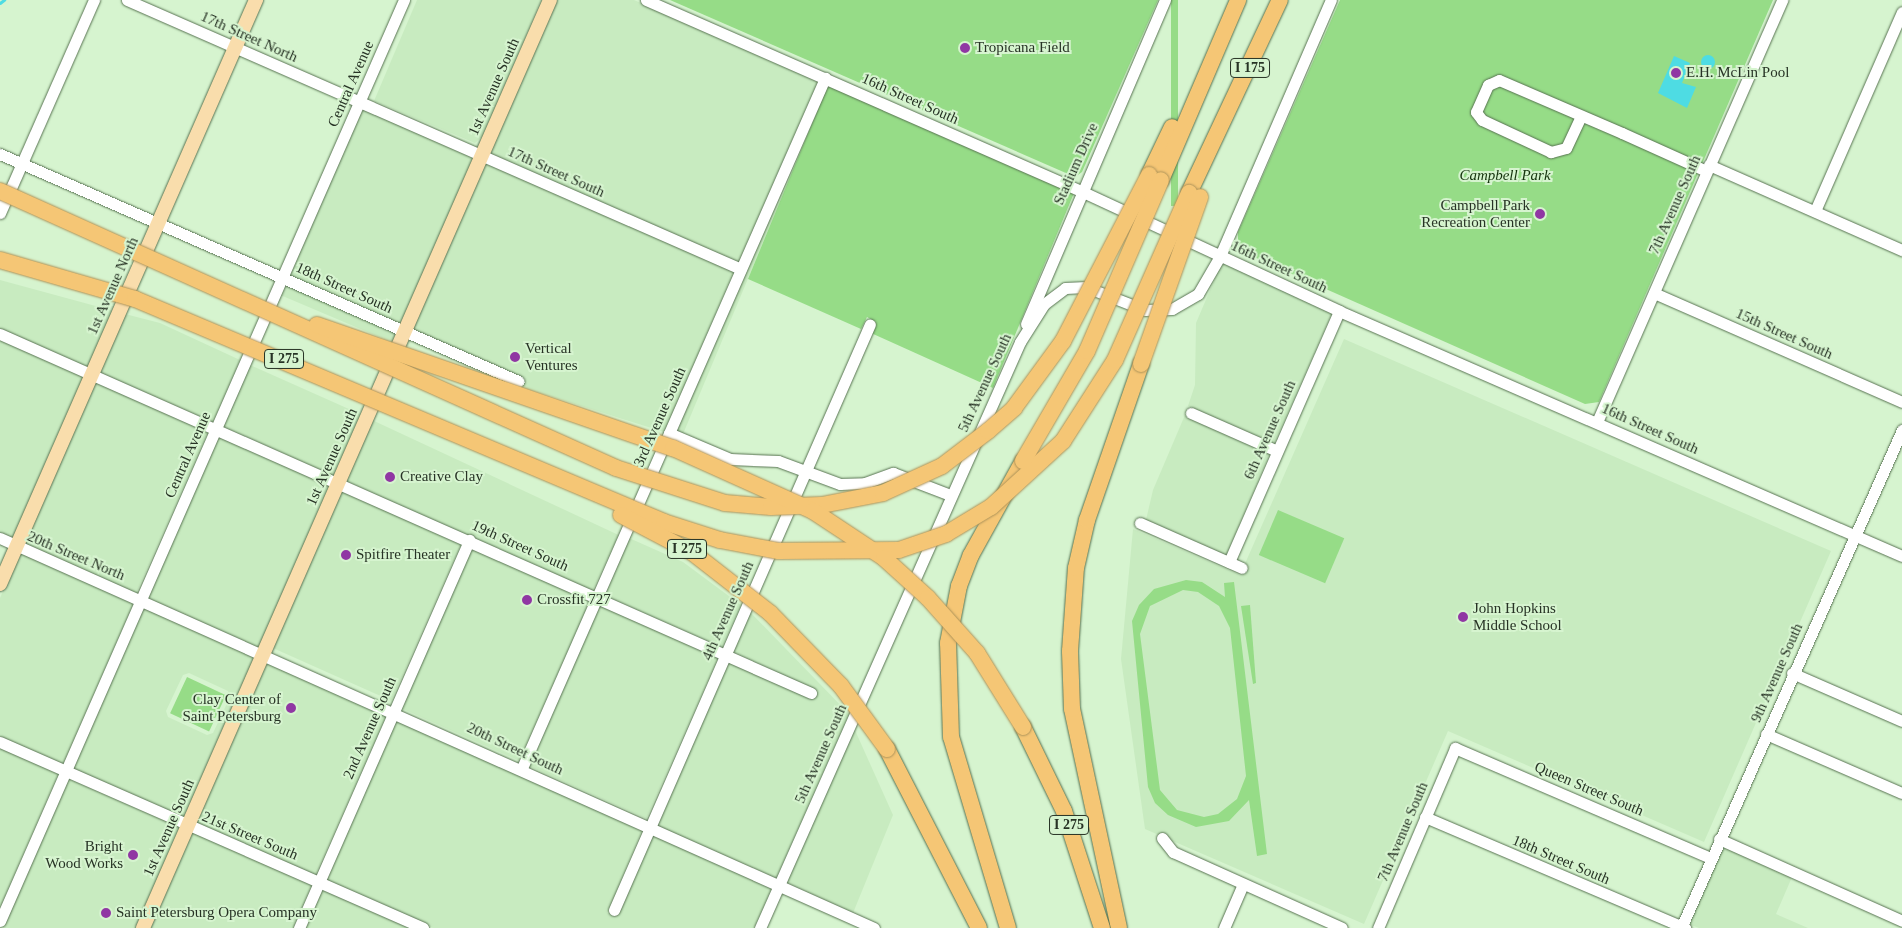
<!DOCTYPE html>
<html>
<head>
<meta charset="utf-8">
<style>
  body { margin:0 }
  #map { position:relative; width:1902px; height:928px; overflow:hidden; background:#d6f4cf; font-family:Georgia,serif }
  div>[style] { position:absolute }
  .built>* { inset:0; background:#c8ebc0; transform-origin:0 0 }
  .green>* { inset:0; background:#96dc87; transform-origin:0 0 }
  .water>* { inset:0; background:#4edce3 }
  .round { border-radius:50% }
  .stream>* { height:2.5px; margin:-1.25px; padding:0 1.25px; transform-origin:1.25px; border-radius:1.25px; background:#4edce3 }
  .roads { filter:drop-shadow(0 0 1px #577251) drop-shadow(0 0 1px #577251) }
  .minor>* { height:11px; margin:-5.5px; padding:0 5.5px; transform-origin:5.5px; border-radius:5.5px; background:#fff }
  .major>* { height:14px; margin:-7px; padding:0 7px; transform-origin:7px; border-radius:7px; background:#f9ddac }
  .highway>* { height:16px; margin:-8px; padding:0 8px; transform-origin:8px; border-radius:8px; background:#f5c675 }
  .bridges { filter:drop-shadow(0 0 1px #ad9359) drop-shadow(0 0 1px #ad9359) }
  .highway-bridge>* { height:16px; margin:-8px; padding:0 8px; transform-origin:8px; border-radius:8px; background:#f5c675 }
  .dots>* { width:14px; height:14px; translate:-50% -50%; box-sizing:border-box; border:2px solid #d6f4cf; border-radius:50% }
  span { translate:-50% -50%; white-space:nowrap; text-align:center; line-height:1.15; -webkit-text-stroke:4px #d6f4cf; paint-order:stroke }
  .shield-label span { padding:1px 4px; background:#d6f4cf; border:1px solid; border-radius:4px; -webkit-text-stroke-width:0 }
  .shield-label { font-size:14px; color:#273325; font-weight:700 }
  .street-label { font-size:15px; color:#273325 }
  .poi-label { font-size:15px; color:#273325 }
  .left { translate:0 -50%; text-align:left }
  .right { translate:-100% -50%; text-align:right }
  .park-label { font-size:15px; color:#14320d; font-style:italic }
</style>
</head>
<body>
<div id="map">
  <div class="built">
    <i style="clip-path:polygon(417px 0,541px 0,484px 135px,475px 143px,374px 101px)"></i>
    <i style="clip-path:polygon(556px 0,634px 0,818px 81px,738px 263px,489px 153px)"></i>
    <i style="clip-path:polygon(818px 107px,809px 133px,683px 434px,676px 431px)"></i>
    <i style="left:362px;top:108px;width:124px;height:182px;rotate:24deg"></i>
    <i style="clip-path:polygon(485px 162px,734px 271px,664px 432px,521px 387px,525px 378px,412px 329px)"></i>
    <i style="clip-path:polygon(1222px 262px,1332px 313px,1274px 444px,1188px 406px,1195px 385px,1196px 323px)"></i>
    <i style="clip-path:polygon(0 280px,114px 311px,89px 368px,0 329px)"></i>
    <i style="left:285px;top:284px;width:123px;height:12px;rotate:23deg"></i>
    <i style="clip-path:polygon(125px 314px,160px 323px,240px 360px,213px 422px,99px 372px)"></i>
    <i style="clip-path:polygon(1344px 339px,1831px 551px,1704px 842px,1448px 731px,1364px 924px,1145px 829px,1121px 659px,1133px 529px,1240px 575px)"></i>
    <i style="clip-path:polygon(0 340px,85px 377px,14px 539px,0 533px)"></i>
    <i style="left:250px;top:365px;width:123px;height:67px;rotate:24deg"></i>
    <i style="left:95px;top:381px;width:124px;height:178px;rotate:24deg"></i>
    <i style="clip-path:polygon(1185px 415px,1270px 453px,1226px 556px,1146px 520px,1153px 490px)"></i>
    <i style="left:372px;top:420px;width:272px;height:66px;rotate:25deg"></i>
    <i style="left:219px;top:435px;width:124px;height:178px;rotate:24deg"></i>
    <i style="left:341px;top:489px;width:132px;height:173px;rotate:24deg"></i>
    <i style="clip-path:polygon(629px 538px,683px 562px,741px 605px,722px 647px,604px 595px)"></i>
    <i style="left:472px;top:546px;width:130px;height:177px;rotate:24deg"></i>
    <i style="clip-path:polygon(20px 553px,134px 602px,62px 766px,0 736px,0 598px)"></i>
    <i style="left:600px;top:603px;width:130px;height:178px;rotate:24deg"></i>
    <i style="clip-path:polygon(evenodd,144px 606px,257px 655px,185px 819px,72px 770px,144px 606px,189px 673px,228px 691px,230px 697px,213px 733px,207px 735px,168px 717px,166px 711px,183px 675px,189px 673px)"></i>
    <i style="clip-path:polygon(750px 612px,849px 714px,776px 878px,656px 825px,728px 660px,814px 699px,818px 691px,732px 651px)"></i>
    <i style="left:267px;top:659px;width:132px;height:180px;rotate:24deg"></i>
    <i style="clip-path:polygon(397px 717px,642px 830px,607px 913px,617px 916px,652px 834px,772px 887px,754px 928px,433px 928px,326px 880px)"></i>
    <i style="clip-path:polygon(854px 728px,893px 815px,853px 913px,786px 882px)"></i>
    <i style="clip-path:polygon(0 747px,58px 774px,0 907px)"></i>
    <i style="clip-path:polygon(68px 779px,181px 828px,137px 928px,3px 928px)"></i>
    <i style="clip-path:polygon(191px 832px,312px 884px,293px 928px,149px 928px)"></i>
    <i style="clip-path:polygon(1722px 846px,1792px 877px,1776px 914px,1808px 928px,1699px 928px,1688px 924px)"></i>
    <i style="clip-path:polygon(322px 888px,412px 928px,305px 928px)"></i>
  </div>
  <div class="green">
    <i style="clip-path:polygon(670px 0,1158px 0,1082px 172px,1075px 177px)"></i>
    <i style="left:1171px;top:0;width:7px;height:206px"></i>
    <i style="clip-path:polygon(1340px 0,1773px 0,1599px 402px,1585px 404px,1238px 250px,1238px 232px)"></i>
    <i style="clip-path:polygon(828px 85px,1074px 193px,993px 388px,871px 333px,876px 322px,867px 317px,861px 329px,748px 279px)"></i>
    <i style="left:1278px;top:510px;width:72px;height:49px;rotate:23deg"></i>
    <i style="clip-path:polygon(evenodd,1186px 580px,1202px 582px,1225px 597px,1224px 583px,1234px 582px,1267px 854px,1257px 856px,1249px 800px,1229px 821px,1196px 827px,1168px 815px,1155px 803px,1148px 787px,1132px 621px,1139px 605px,1154px 589px,1186px 580px,1183px 590px,1198px 592px,1219px 606px,1230px 628px,1246px 776px,1237px 799px,1218px 814px,1204px 817px,1177px 810px,1160px 790px,1140px 634px,1150px 606px,1183px 590px)"></i>
    <i style="clip-path:polygon(1250px 605px,1256px 683px,1253px 684px,1241px 606px)"></i>
    <i style="left:187px;top:677px;width:43px;height:40px;rotate:25deg"></i>
  </div>
  <div class="water">
    <i class="round" style="left:1701px;top:55px;width:14px;height:14px"></i>
    <i style="clip-path:polygon(1674px 56px,1690px 63px,1682px 83px,1696px 87px,1687px 108px,1658px 93px)"></i>
  </div>
  <div class="stream">
    <i style="left:0;top:3px;width:5px;rotate:-37deg"></i>
  </div>
  <div class="roads">
    <div class="minor">
      <i style="left:127px;top:0;width:670px;rotate:23.66deg"></i>
      <i style="left:646px;top:0;width:475px;rotate:23.7deg"></i>
      <i style="left:1081px;top:191px;width:285px;rotate:24.9deg"></i>
      <i style="left:1339px;top:311px;width:614px;rotate:23.52deg"></i>
      <i style="left:1581px;top:116px;width:35px;rotate:115deg"></i>
      <i style="left:1566px;top:148px;width:16px;rotate:165deg"></i>
      <i style="left:1551px;top:152px;width:76px;rotate:-155.1deg"></i>
      <i style="left:1482px;top:120px;width:10px;rotate:-127deg"></i>
      <i style="left:1476px;top:112px;width:30px;rotate:-66deg"></i>
      <i style="left:1488px;top:85px;width:12px;rotate:-24deg"></i>
      <i style="left:1499px;top:80px;width:134px;rotate:23.3deg"></i>
      <i style="left:1622px;top:133px;width:92px;rotate:24.3deg"></i>
      <i style="left:0;top:154px;width:566px;rotate:23.66deg"></i>
      <i style="left:1709px;top:165px;width:211px;rotate:23.8deg"></i>
      <i style="left:1815px;top:211px;width:217px;rotate:-66.4deg"></i>
      <i style="left:0;top:213px;width:233px;rotate:-66.2deg"></i>
      <i style="left:1654px;top:293px;width:271px;rotate:23.7deg"></i>
      <i style="left:1026px;top:324px;width:353px;rotate:-66.8deg"></i>
      <i style="left:0;top:334px;width:887px;rotate:23.88deg"></i>
      <i style="left:1191px;top:413px;width:94px;rotate:23.8deg"></i>
      <i style="left:1597px;top:422px;width:461px;rotate:-66.3deg"></i>
      <i style="left:669px;top:433px;width:66px;rotate:23.1deg"></i>
      <i style="left:730px;top:459px;width:48px;rotate:2.4deg"></i>
      <i style="left:778px;top:461px;width:66px;rotate:20.4deg"></i>
      <i style="left:840px;top:484px;width:25px;rotate:-2deg"></i>
      <i style="left:865px;top:483px;width:30px;rotate:-20deg"></i>
      <i style="left:893px;top:473px;width:61px;rotate:21.1deg"></i>
      <i style="left:1140px;top:523px;width:111px;rotate:23.8deg"></i>
      <i style="left:0;top:538px;width:957px;rotate:24.05deg"></i>
      <i style="left:1229px;top:562px;width:274px;rotate:-66.3deg"></i>
      <i style="left:1792px;top:673px;width:120px;rotate:23.6deg"></i>
      <i style="left:1766px;top:734px;width:148px;rotate:23.5deg"></i>
      <i style="left:0;top:742px;width:462px;rotate:23.7deg"></i>
      <i style="left:522px;top:768px;width:754px;rotate:-66.29deg"></i>
      <i style="left:1425px;top:817px;width:283px;rotate:23.1deg"></i>
      <i style="left:1162px;top:838px;width:18px;rotate:52deg"></i>
      <i style="left:1173px;top:852px;width:185px;rotate:24.2deg"></i>
      <i style="left:1719px;top:839px;width:201px;rotate:24.1deg"></i>
      <i style="left:614px;top:910px;width:639px;rotate:-66.4deg"></i>
      <i style="left:0;top:921px;width:1006px;rotate:-66.32deg"></i>
      <i style="left:299px;top:928px;width:424px;rotate:-66.3deg"></i>
      <i style="left:760px;top:928px;width:641px;rotate:-66.07deg"></i>
      <i style="left:1020px;top:342px;width:45px;rotate:-57.7deg"></i>
      <i style="left:1044px;top:304px;width:26px;rotate:-37deg"></i>
      <i style="left:1065px;top:288px;width:21px;rotate:-3deg"></i>
      <i style="left:1086px;top:287px;width:63px;rotate:21.3deg"></i>
      <i style="left:1145px;top:310px;width:27px;rotate:-2deg"></i>
      <i style="left:1172px;top:309px;width:30px;rotate:-30deg"></i>
      <i style="left:1198px;top:294px;width:44px;rotate:-59.9deg"></i>
      <i style="left:1220px;top:256px;width:279px;rotate:-66.6deg"></i>
      <i style="left:1224px;top:928px;width:48px;rotate:-66.6deg"></i>
      <i style="left:1378px;top:928px;width:196px;rotate:-66.8deg"></i>
      <i style="left:1455px;top:748px;width:279px;rotate:23.3deg"></i>
      <i style="left:1681px;top:928px;width:545px;rotate:-66.07deg"></i>
    </div>
    <div class="major">
      <i style="left:0;top:584px;width:638px;rotate:-66.33deg"></i>
      <i style="left:143px;top:928px;width:1013px;rotate:-66.32deg"></i>
    </div>
    <div class="highway">
      <i style="left:1149px;top:175px;width:53px;rotate:-64.4deg"></i>
      <i style="left:1161px;top:180px;width:196px;rotate:-66.8deg"></i>
      <i style="left:1189px;top:193px;width:213px;rotate:-64.8deg"></i>
      <i style="left:1023px;top:727px;width:93px;rotate:64deg"></i>
      <i style="left:1064px;top:811px;width:123px;rotate:72deg"></i>
      <i style="left:887px;top:749px;width:201px;rotate:62.8deg"></i>
      <i style="left:1008px;top:928px;width:199px;rotate:-106.6deg"></i>
      <i style="left:951px;top:737px;width:94px;rotate:-91.8deg"></i>
      <i style="left:948px;top:643px;width:58px;rotate:-79.1deg"></i>
      <i style="left:959px;top:586px;width:33px;rotate:-69deg"></i>
      <i style="left:971px;top:555px;width:107px;rotate:-61deg"></i>
      <i style="left:1119px;top:928px;width:224px;rotate:-102.1deg"></i>
      <i style="left:1072px;top:709px;width:58px;rotate:-92deg"></i>
      <i style="left:1070px;top:651px;width:83px;rotate:-85.9deg"></i>
      <i style="left:1076px;top:568px;width:49px;rotate:-77.1deg"></i>
      <i style="left:1087px;top:520px;width:165px;rotate:-70.9deg"></i>
    </div>
  </div>
  <div class="bridges">
    <div class="highway-bridge">
      <i style="left:0;top:191px;width:675px;rotate:24.21deg"></i>
      <i style="left:616px;top:468px;width:114px;rotate:17.8deg"></i>
      <i style="left:725px;top:503px;width:46px;rotate:5deg"></i>
      <i style="left:771px;top:507px;width:51px;rotate:-2.2deg"></i>
      <i style="left:822px;top:505px;width:62px;rotate:-11.1deg"></i>
      <i style="left:883px;top:493px;width:65px;rotate:-24.6deg"></i>
      <i style="left:942px;top:466px;width:58px;rotate:-37.3deg"></i>
      <i style="left:988px;top:431px;width:35px;rotate:-41deg"></i>
      <i style="left:1014px;top:408px;width:83px;rotate:-53.8deg"></i>
      <i style="left:1063px;top:341px;width:187px;rotate:-62.6deg"></i>
      <i style="left:0;top:260px;width:141px;rotate:16.1deg"></i>
      <i style="left:135px;top:299px;width:574px;rotate:22.86deg"></i>
      <i style="left:664px;top:522px;width:59px;rotate:17.8deg"></i>
      <i style="left:720px;top:540px;width:60px;rotate:10.6deg"></i>
      <i style="left:779px;top:551px;width:120px;rotate:-0.5deg"></i>
      <i style="left:899px;top:550px;width:50px;rotate:-18.8deg"></i>
      <i style="left:946px;top:534px;width:52px;rotate:-31deg"></i>
      <i style="left:991px;top:507px;width:98px;rotate:-42.5deg"></i>
      <i style="left:1063px;top:441px;width:96px;rotate:-57.3deg"></i>
      <i style="left:1115px;top:360px;width:183px;rotate:-66.1deg"></i>
      <i style="left:317px;top:325px;width:377px;rotate:19.1deg"></i>
      <i style="left:673px;top:448px;width:154px;rotate:24.2deg"></i>
      <i style="left:813px;top:511px;width:85px;rotate:33.5deg"></i>
      <i style="left:884px;top:558px;width:59px;rotate:42.3deg"></i>
      <i style="left:928px;top:598px;width:74px;rotate:48.3deg"></i>
      <i style="left:977px;top:653px;width:87px;rotate:58.1deg"></i>
      <i style="left:1141px;top:364px;width:177px;rotate:-70.5deg"></i>
      <i style="left:1023px;top:461px;width:127px;rotate:-59.8deg"></i>
      <i style="left:1087px;top:351px;width:186px;rotate:-66.6deg"></i>
      <i style="left:621px;top:515px;width:81px;rotate:27.8deg"></i>
      <i style="left:693px;top:553px;width:98px;rotate:37.9deg"></i>
      <i style="left:770px;top:613px;width:102px;rotate:45.8deg"></i>
      <i style="left:841px;top:686px;width:78px;rotate:53.9deg"></i>
    </div>
  </div>
  <div class="dots">
    <i style="left:965px;top:48px;background:#9037a3"></i>
    <i style="left:1676px;top:73px;background:#9037a3"></i>
    <i style="left:1540px;top:214px;background:#9037a3"></i>
    <i style="left:515px;top:357px;background:#9037a3"></i>
    <i style="left:390px;top:477px;background:#9037a3"></i>
    <i style="left:346px;top:555px;background:#9037a3"></i>
    <i style="left:527px;top:600px;background:#9037a3"></i>
    <i style="left:1463px;top:617px;background:#9037a3"></i>
    <i style="left:291px;top:708px;background:#9037a3"></i>
    <i style="left:133px;top:855px;background:#9037a3"></i>
    <i style="left:106px;top:913px;background:#9037a3"></i>
  </div>
  <div class="shield-label">
    <span style="left:1250px;top:68px">I 175</span>
    <span style="left:284px;top:359px">I 275</span>
    <span style="left:687px;top:549px">I 275</span>
    <span style="left:1069px;top:825px">I 275</span>
  </div>
  <div class="street-label">
    <span style="left:249px;top:37px;rotate:24deg">17th Street North</span>
    <span style="left:351px;top:84px;rotate:-66deg">Central Avenue</span>
    <span style="left:494px;top:87px;rotate:-66deg">1st Avenue South</span>
    <span style="left:910px;top:99px;rotate:24deg">16th Street South</span>
    <span style="left:1076px;top:164px;rotate:-66deg">Stadium Drive</span>
    <span style="left:556px;top:172px;rotate:24deg">17th Street South</span>
    <span style="left:1675px;top:205px;rotate:-66deg">7th Avenue South</span>
    <span style="left:1279px;top:267px;rotate:25deg">16th Street South</span>
    <span style="left:113px;top:286px;rotate:-66deg">1st Avenue North</span>
    <span style="left:344px;top:288px;rotate:24deg">18th Street South</span>
    <span style="left:1784px;top:334px;rotate:24deg">15th Street South</span>
    <span style="left:985px;top:383px;rotate:-65deg">5th Avenue South</span>
    <span style="left:660px;top:417px;rotate:-66deg">3rd Avenue South</span>
    <span style="left:1650px;top:429px;rotate:24deg">16th Street South</span>
    <span style="left:1270px;top:430px;rotate:-66deg">6th Avenue South</span>
    <span style="left:188px;top:455px;rotate:-66deg">Central Avenue</span>
    <span style="left:332px;top:457px;rotate:-66deg">1st Avenue South</span>
    <span style="left:520px;top:546px;rotate:24deg">19th Street South</span>
    <span style="left:76px;top:556px;rotate:23deg">20th Street North</span>
    <span style="left:728px;top:611px;rotate:-66deg">4th Avenue South</span>
    <span style="left:1777px;top:673px;rotate:-66deg">9th Avenue South</span>
    <span style="left:370px;top:728px;rotate:-66deg">2nd Avenue South</span>
    <span style="left:515px;top:749px;rotate:25deg">20th Street South</span>
    <span style="left:821px;top:754px;rotate:-66deg">5th Avenue South</span>
    <span style="left:1589px;top:789px;rotate:23deg">Queen Street South</span>
    <span style="left:169px;top:828px;rotate:-66deg">1st Avenue South</span>
    <span style="left:1403px;top:832px;rotate:-67deg">7th Avenue South</span>
    <span style="left:250px;top:836px;rotate:23deg">21st Street South</span>
    <span style="left:1561px;top:860px;rotate:23deg">18th Street South</span>
  </div>
  <div class="poi-label">
    <span class="left" style="left:975px;top:48px">Tropicana Field</span>
    <span class="left" style="left:1686px;top:73px">E.H. McLin Pool</span>
    <span class="right" style="left:1530px;top:214px">Campbell Park<br>Recreation Center</span>
    <span class="left" style="left:525px;top:357px">Vertical<br>Ventures</span>
    <span class="left" style="left:400px;top:477px">Creative Clay</span>
    <span class="left" style="left:356px;top:555px">Spitfire Theater</span>
    <span class="left" style="left:537px;top:600px">Crossfit 727</span>
    <span class="left" style="left:1473px;top:617px">John Hopkins<br>Middle School</span>
    <span class="right" style="left:281px;top:708px">Clay Center of<br>Saint Petersburg</span>
    <span class="right" style="left:123px;top:855px">Bright<br>Wood Works</span>
    <span class="left" style="left:116px;top:913px">Saint Petersburg Opera Company</span>
  </div>
  <div class="park-label">
    <span style="left:1505px;top:176px">Campbell Park</span>
  </div>
</div>
</body>
</html>
